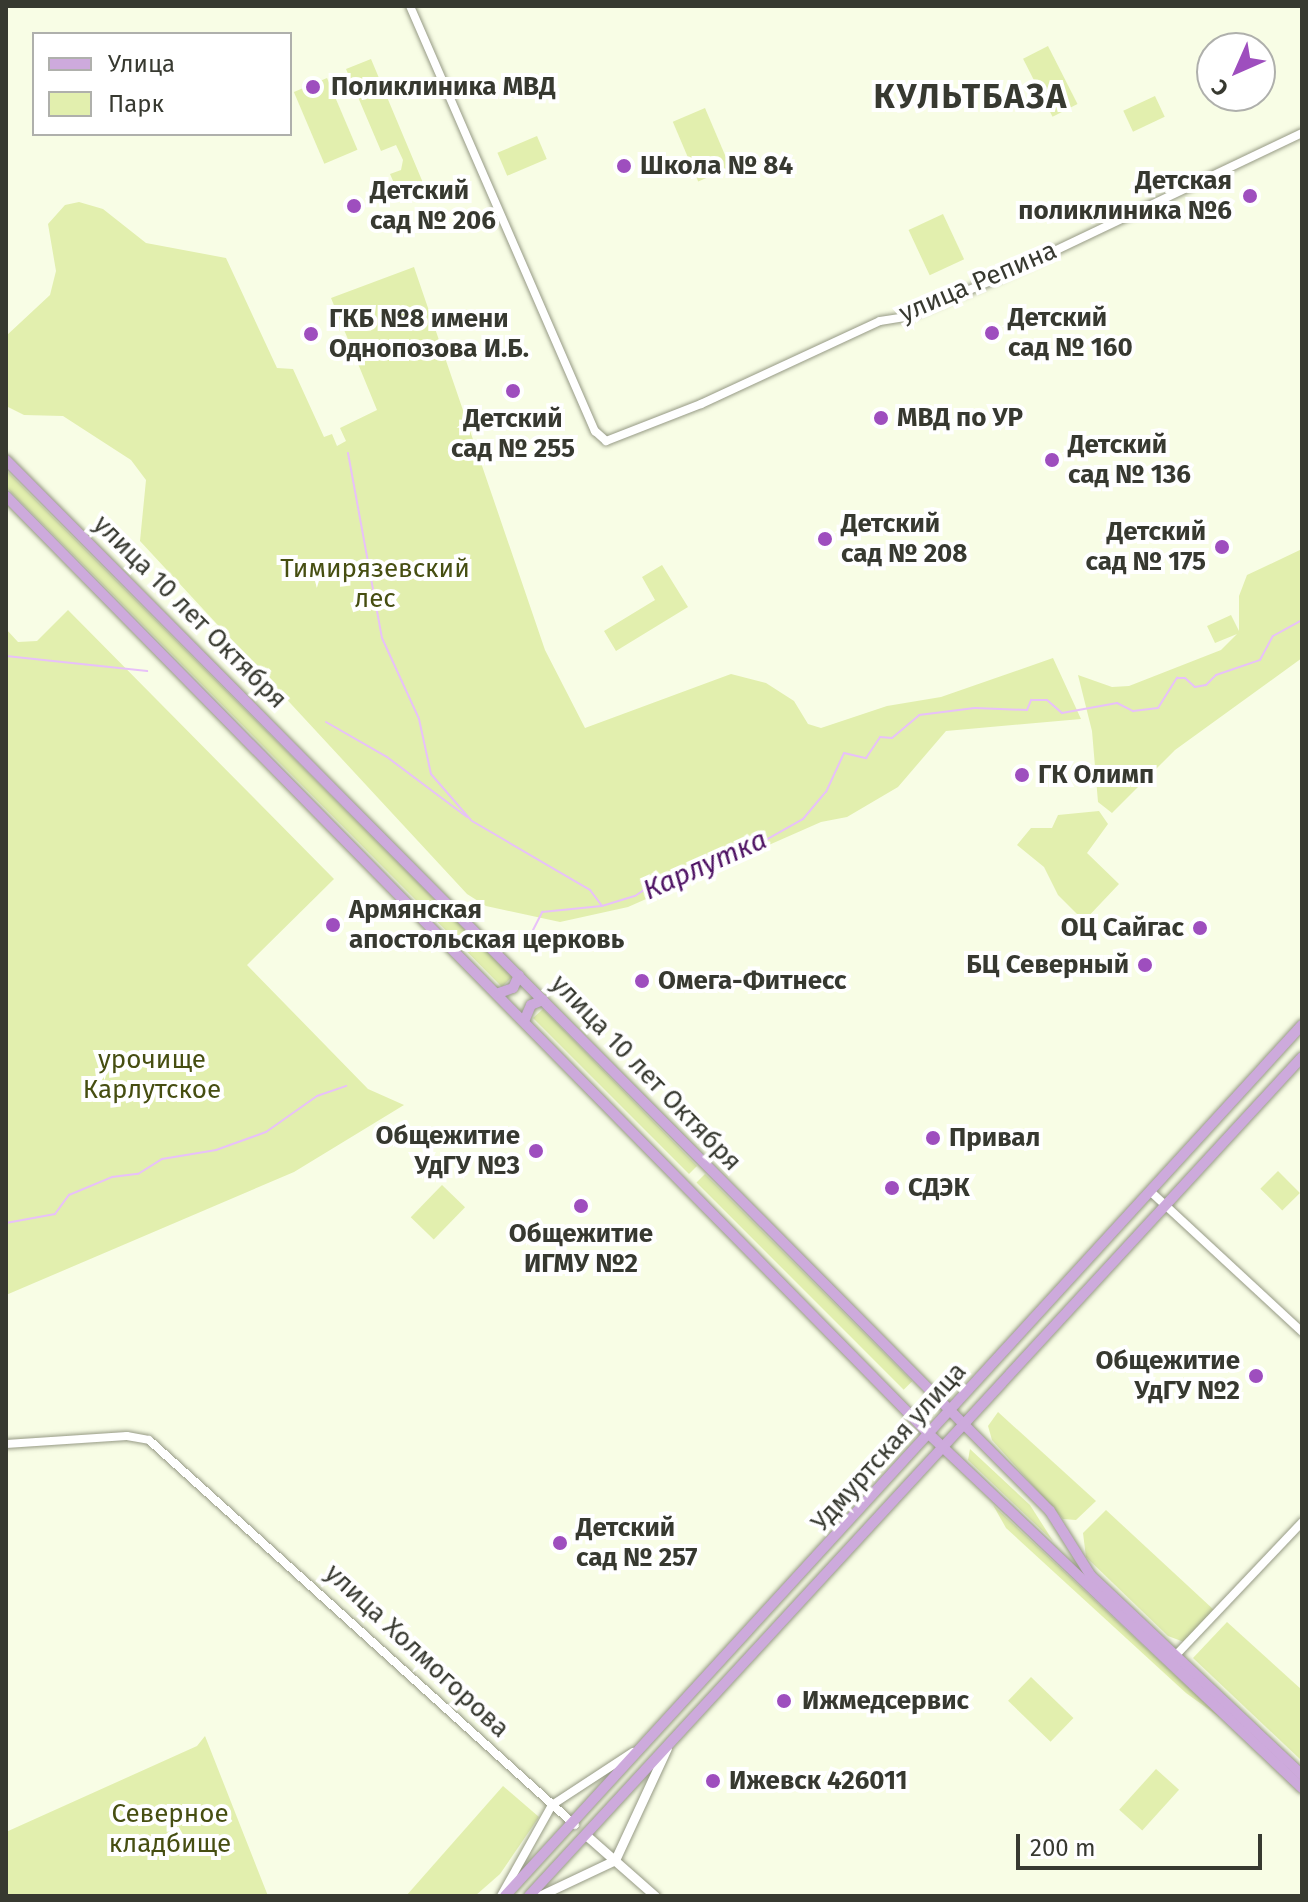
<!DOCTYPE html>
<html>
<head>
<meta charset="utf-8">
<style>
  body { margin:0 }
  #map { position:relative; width:1308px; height:1902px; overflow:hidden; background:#f8fde5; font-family:"Fira Sans",sans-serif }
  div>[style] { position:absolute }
  .green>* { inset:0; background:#e2efae; transform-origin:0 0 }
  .stream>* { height:2px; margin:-1px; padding:0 1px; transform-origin:1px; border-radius:1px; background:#e8c1f9 }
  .roads { filter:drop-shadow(0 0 2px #969a85) drop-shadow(0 0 2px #969a85) }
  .tertiary>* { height:8px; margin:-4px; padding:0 4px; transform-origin:4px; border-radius:4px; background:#fff }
  .secondary>* { height:9px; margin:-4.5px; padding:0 4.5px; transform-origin:4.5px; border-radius:4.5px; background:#fff }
  .primary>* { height:10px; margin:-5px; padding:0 5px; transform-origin:5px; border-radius:5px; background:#cdaadc }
  .dots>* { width:22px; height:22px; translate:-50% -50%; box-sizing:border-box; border:4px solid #fff; border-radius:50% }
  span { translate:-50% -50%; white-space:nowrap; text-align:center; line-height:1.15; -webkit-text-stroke:8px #fff; paint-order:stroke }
  .poi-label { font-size:26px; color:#373930; font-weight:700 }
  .left { translate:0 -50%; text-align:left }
  .right { translate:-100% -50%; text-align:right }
  .street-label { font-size:26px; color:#373930 }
  .park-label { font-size:26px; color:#464e11 }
  .water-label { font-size:28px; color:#4f1364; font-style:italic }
  .district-label { font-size:34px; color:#373930; font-weight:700; letter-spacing:2px }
  .frame { position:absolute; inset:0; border:8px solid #373930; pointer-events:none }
  .legend { position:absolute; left:32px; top:32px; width:260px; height:104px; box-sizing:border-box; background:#fff; border:2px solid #afb0ac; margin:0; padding:10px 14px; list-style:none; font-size:24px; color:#373930 }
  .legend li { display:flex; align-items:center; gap:16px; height:40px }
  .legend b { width:40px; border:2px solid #afb0ac }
  .north { position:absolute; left:1196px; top:32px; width:80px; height:80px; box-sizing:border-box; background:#fff; border:2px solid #afb0ac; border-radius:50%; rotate:225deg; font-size:22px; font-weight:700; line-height:32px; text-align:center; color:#373930 }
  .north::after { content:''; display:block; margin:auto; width:28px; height:36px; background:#9e4ebe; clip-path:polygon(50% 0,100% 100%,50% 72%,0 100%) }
  .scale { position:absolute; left:1016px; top:1834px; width:246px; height:36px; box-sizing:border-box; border:4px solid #373930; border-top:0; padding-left:10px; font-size:24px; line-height:28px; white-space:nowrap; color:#373930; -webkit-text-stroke:6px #fff; paint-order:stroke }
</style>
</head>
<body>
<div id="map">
  <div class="green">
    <i style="left:1048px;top:46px;width:65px;height:28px;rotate:63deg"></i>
    <i style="clip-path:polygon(371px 59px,426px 190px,424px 200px,398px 192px,390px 174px,401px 170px,403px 160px,396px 145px,381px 151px,346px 69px)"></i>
    <i style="left:327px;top:78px;width:78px;height:36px;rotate:67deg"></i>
    <i style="left:1155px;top:96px;width:23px;height:35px;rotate:65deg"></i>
    <i style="left:705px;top:108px;width:65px;height:35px;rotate:67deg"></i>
    <i style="left:537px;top:136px;width:25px;height:43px;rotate:67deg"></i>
    <i style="clip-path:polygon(79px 202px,103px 209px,146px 243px,226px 258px,277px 368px,293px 369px,324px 437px,332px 434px,337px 446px,346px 441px,340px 428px,377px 410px,331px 298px,414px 267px,545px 650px,585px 728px,731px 674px,766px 683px,794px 701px,808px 724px,821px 728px,887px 706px,941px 697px,1053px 658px,1081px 719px,946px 731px,898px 787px,847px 817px,821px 822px,628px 907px,560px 922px,486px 906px,467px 894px,140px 541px,146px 480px,131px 460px,63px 416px,24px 415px,6px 406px,6px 336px,50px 295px,56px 271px,48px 224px,65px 205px)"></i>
    <i style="left:943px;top:214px;width:50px;height:38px;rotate:65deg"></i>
    <i style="clip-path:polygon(6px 470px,512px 977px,502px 987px,6px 487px)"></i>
    <i style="clip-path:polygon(1302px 549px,1302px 658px,1175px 750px,1112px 813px,1098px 802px,1092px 731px,1078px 675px,1112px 687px,1129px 686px,1221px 650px,1237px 634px,1215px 643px,1207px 626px,1231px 615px,1239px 631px,1239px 596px,1247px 575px)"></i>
    <i style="clip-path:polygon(662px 565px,688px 607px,616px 651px,604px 631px,655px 600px,642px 577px)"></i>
    <i style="clip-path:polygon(68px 610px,334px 879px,247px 965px,368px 1089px,404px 1105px,294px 1172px,6px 1295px,6px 629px,18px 642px,37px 641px)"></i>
    <i style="clip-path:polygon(1099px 811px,1108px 824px,1087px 853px,1119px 884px,1084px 921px,1058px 895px,1044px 867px,1017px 845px,1031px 828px,1052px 828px,1058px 815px)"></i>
    <i style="clip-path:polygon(543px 1009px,697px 1166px,689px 1174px,533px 1018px)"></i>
    <i style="left:1278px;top:1171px;width:31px;height:25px;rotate:45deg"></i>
    <i style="left:705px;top:1174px;width:293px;height:12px;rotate:45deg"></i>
    <i style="left:442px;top:1185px;width:32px;height:45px;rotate:44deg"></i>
    <i style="clip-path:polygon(998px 1412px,1096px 1501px,1076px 1520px,1063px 1519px,992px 1440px,988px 1426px)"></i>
    <i style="clip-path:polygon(970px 1449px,1030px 1505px,1053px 1541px,968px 1460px)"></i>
    <i style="clip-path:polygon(993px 1505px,1222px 1719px,1186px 1693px,1006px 1528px)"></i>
    <i style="clip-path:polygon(1106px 1510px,1214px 1610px,1184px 1642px,1168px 1636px,1086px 1557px,1083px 1533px)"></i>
    <i style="clip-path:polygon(1227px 1622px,1302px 1690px,1302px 1761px,1193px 1658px)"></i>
    <i style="left:1031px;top:1677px;width:59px;height:33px;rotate:44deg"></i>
    <i style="clip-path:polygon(205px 1736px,268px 1896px,6px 1896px,6px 1832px,197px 1746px)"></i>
    <i style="left:1156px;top:1769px;width:31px;height:55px;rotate:42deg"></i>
    <i style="clip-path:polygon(503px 1786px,539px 1817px,500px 1874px,475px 1896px,406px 1896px)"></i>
  </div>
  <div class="stream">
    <i style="left:348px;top:453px;width:188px;rotate:79.6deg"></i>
    <i style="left:382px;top:638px;width:89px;rotate:65.4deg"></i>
    <i style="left:419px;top:719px;width:56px;rotate:77.7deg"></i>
    <i style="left:431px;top:774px;width:61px;rotate:49deg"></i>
    <i style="left:6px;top:656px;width:142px;rotate:6.1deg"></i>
    <i style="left:326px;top:722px;width:70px;rotate:29.8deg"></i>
    <i style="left:387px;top:757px;width:100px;rotate:36.9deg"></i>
    <i style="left:472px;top:821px;width:137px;rotate:30.3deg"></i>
    <i style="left:590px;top:890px;width:20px;rotate:53deg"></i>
    <i style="left:531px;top:934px;width:25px;rotate:-63deg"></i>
    <i style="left:542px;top:912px;width:60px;rotate:-5.7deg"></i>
    <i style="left:602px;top:906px;width:34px;rotate:-17deg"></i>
    <i style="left:635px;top:896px;width:22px;rotate:-34deg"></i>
    <i style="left:653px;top:884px;width:73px;rotate:-15.9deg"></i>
    <i style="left:723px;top:864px;width:92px;rotate:-29.4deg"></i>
    <i style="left:803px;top:819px;width:35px;rotate:-50deg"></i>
    <i style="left:826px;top:792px;width:43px;rotate:-65.2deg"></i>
    <i style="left:844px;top:753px;width:23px;rotate:13deg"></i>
    <i style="left:866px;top:758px;width:25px;rotate:-56deg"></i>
    <i style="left:880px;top:737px;width:12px;rotate:5deg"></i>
    <i style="left:892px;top:738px;width:35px;rotate:-40deg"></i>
    <i style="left:919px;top:715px;width:56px;rotate:-7.1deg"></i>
    <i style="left:975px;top:708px;width:52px;rotate:2.2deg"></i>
    <i style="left:1027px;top:710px;width:11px;rotate:-68deg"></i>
    <i style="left:1031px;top:700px;width:16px"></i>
    <i style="left:1047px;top:700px;width:20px;rotate:41deg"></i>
    <i style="left:1062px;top:713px;width:56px;rotate:-10.3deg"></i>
    <i style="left:1117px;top:703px;width:18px;rotate:27deg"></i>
    <i style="left:1133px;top:711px;width:25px;rotate:-7deg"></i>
    <i style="left:1158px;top:708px;width:36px;rotate:-58deg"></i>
    <i style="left:1177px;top:678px;width:8px"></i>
    <i style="left:1185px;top:678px;width:13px;rotate:42deg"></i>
    <i style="left:1195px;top:687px;width:11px;rotate:-10deg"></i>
    <i style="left:1206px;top:685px;width:14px;rotate:-45deg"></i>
    <i style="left:1216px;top:675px;width:46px;rotate:-18.8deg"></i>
    <i style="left:1260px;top:660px;width:27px;rotate:-62deg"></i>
    <i style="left:1273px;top:636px;width:33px;rotate:-29deg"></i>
    <i style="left:6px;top:1223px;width:50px;rotate:-10.4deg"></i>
    <i style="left:55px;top:1214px;width:24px;rotate:-54deg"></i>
    <i style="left:69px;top:1195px;width:47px;rotate:-22.7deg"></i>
    <i style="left:112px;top:1177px;width:26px;rotate:-7deg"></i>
    <i style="left:138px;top:1174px;width:28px;rotate:-32deg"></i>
    <i style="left:162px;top:1159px;width:55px;rotate:-9.5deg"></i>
    <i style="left:216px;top:1150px;width:53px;rotate:-19.8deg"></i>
    <i style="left:266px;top:1132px;width:62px;rotate:-35.2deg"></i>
    <i style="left:317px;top:1096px;width:31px;rotate:-19deg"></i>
  </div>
  <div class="roads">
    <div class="tertiary">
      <i style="left:410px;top:6px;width:464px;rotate:66.5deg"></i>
      <i style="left:595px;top:431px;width:15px;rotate:42deg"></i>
      <i style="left:606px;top:441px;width:102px;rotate:-21.3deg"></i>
      <i style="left:701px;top:404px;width:197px;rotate:-24.9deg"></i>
      <i style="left:880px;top:321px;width:25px;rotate:-9deg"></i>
      <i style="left:905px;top:317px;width:103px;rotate:-22.8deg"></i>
      <i style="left:1000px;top:277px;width:335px;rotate:-25.5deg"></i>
      <i style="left:1151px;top:1192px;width:206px;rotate:42.8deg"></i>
      <i style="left:6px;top:1444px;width:121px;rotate:-3.8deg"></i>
      <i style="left:127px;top:1436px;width:22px;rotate:10deg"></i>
      <i style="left:149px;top:1440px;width:574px;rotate:42.11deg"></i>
      <i style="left:1175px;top:1656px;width:185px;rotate:-46.5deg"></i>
      <i style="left:501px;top:1896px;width:104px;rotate:-60.7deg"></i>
      <i style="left:552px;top:1805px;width:97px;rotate:-33.2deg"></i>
    </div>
    <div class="secondary">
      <i style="left:587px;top:1836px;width:91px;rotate:41.4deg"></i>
      <i style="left:539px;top:1896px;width:84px;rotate:-25.3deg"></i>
      <i style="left:615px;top:1860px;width:123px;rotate:-65.1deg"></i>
    </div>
    <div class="primary">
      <i style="left:6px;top:460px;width:1481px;rotate:45.19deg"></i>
      <i style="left:1050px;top:1511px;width:77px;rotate:57.8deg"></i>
      <i style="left:1091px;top:1576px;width:290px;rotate:43.3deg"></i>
      <i style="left:6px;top:496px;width:1317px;rotate:45.46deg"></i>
      <i style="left:930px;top:1435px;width:513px;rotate:43.5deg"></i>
      <i style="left:499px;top:993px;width:15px;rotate:-20deg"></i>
      <i style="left:513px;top:988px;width:14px;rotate:-65deg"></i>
      <i style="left:525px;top:1019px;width:15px;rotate:-67deg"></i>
      <i style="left:531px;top:1005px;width:13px;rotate:-23deg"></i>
      <i style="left:505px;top:1896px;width:1181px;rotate:-47.54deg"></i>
      <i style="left:529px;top:1896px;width:1141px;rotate:-47.34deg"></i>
    </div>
  </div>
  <div class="dots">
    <i style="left:313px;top:87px;background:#9e4ebe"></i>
    <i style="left:624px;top:166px;background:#9e4ebe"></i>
    <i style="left:1250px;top:196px;background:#9e4ebe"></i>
    <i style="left:354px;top:206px;background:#9e4ebe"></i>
    <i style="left:992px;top:333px;background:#9e4ebe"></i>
    <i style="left:311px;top:334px;background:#9e4ebe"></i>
    <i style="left:513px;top:391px;background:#9e4ebe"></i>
    <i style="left:881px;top:418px;background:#9e4ebe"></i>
    <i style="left:1052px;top:460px;background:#9e4ebe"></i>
    <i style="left:825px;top:539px;background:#9e4ebe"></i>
    <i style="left:1222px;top:547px;background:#9e4ebe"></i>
    <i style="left:1022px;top:775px;background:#9e4ebe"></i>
    <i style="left:333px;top:925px;background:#9e4ebe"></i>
    <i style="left:1200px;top:928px;background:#9e4ebe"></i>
    <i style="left:1145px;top:965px;background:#9e4ebe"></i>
    <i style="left:642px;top:981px;background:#9e4ebe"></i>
    <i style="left:933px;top:1138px;background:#9e4ebe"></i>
    <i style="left:536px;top:1151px;background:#9e4ebe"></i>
    <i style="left:892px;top:1188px;background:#9e4ebe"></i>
    <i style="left:581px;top:1206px;background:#9e4ebe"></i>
    <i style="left:1256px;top:1376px;background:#9e4ebe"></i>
    <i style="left:560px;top:1543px;background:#9e4ebe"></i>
    <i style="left:784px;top:1701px;background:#9e4ebe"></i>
    <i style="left:713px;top:1781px;background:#9e4ebe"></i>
  </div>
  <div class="poi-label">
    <span class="left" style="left:331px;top:87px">Поликлиника МВД</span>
    <span class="left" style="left:640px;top:166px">Школа № 84</span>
    <span class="right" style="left:1232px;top:196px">Детская<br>поликлиника №6</span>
    <span class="left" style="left:370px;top:206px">Детский<br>сад № 206</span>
    <span class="left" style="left:1008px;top:333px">Детский<br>сад № 160</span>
    <span class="left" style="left:329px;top:334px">ГКБ №8 имени<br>Однопозова И.Б.</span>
    <span class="left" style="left:897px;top:418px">МВД по УР</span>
    <span style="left:513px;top:434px">Детский<br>сад № 255</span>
    <span class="left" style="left:1068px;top:460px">Детский<br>сад № 136</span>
    <span class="left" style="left:841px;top:539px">Детский<br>сад № 208</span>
    <span class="right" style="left:1206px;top:547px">Детский<br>сад № 175</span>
    <span class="left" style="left:1038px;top:775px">ГК Олимп</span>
    <span class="left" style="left:349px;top:925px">Армянская<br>апостольская церковь</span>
    <span class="right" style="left:1184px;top:928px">ОЦ Сайгас</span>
    <span class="right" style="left:1129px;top:965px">БЦ Северный</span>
    <span class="left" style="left:658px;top:981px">Омега-Фитнесс</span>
    <span class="right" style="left:520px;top:1151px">Общежитие<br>УдГУ №3</span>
    <span class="left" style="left:949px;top:1138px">Привал</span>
    <span class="left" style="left:908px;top:1188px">СДЭК</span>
    <span style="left:581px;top:1249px">Общежитие<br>ИГМУ №2</span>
    <span class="right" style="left:1240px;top:1376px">Общежитие<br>УдГУ №2</span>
    <span class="left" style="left:576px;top:1543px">Детский<br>сад № 257</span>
    <span class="left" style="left:802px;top:1701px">Ижмедсервис</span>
    <span class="left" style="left:729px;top:1781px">Ижевск 426011</span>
  </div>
  <div class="street-label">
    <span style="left:978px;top:282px;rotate:-23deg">улица Репина</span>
    <span style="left:190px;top:612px;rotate:45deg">улица 10 лет Октября</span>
    <span style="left:646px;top:1073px;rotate:46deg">улица 10 лет Октября</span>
    <span style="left:889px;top:1447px;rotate:-48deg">Удмуртская улица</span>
    <span style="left:417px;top:1651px;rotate:43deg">улица Холмогорова</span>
  </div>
  <div class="park-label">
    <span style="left:375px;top:584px">Тимирязевский<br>лес</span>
    <span style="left:152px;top:1075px">урочище<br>Карлутское</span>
    <span style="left:170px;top:1829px">Северное<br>кладбище</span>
  </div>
  <div class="water-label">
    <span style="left:705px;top:865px;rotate:-24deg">Карлутка</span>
  </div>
  <div class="district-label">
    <span style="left:971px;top:97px">КУЛЬТБАЗА</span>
  </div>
  <div class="frame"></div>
  <ul class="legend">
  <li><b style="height:10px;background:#cdaadc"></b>Улица</li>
  <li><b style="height:22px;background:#e2efae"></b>Парк</li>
  </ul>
  <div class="north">С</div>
  <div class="scale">200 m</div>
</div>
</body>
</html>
